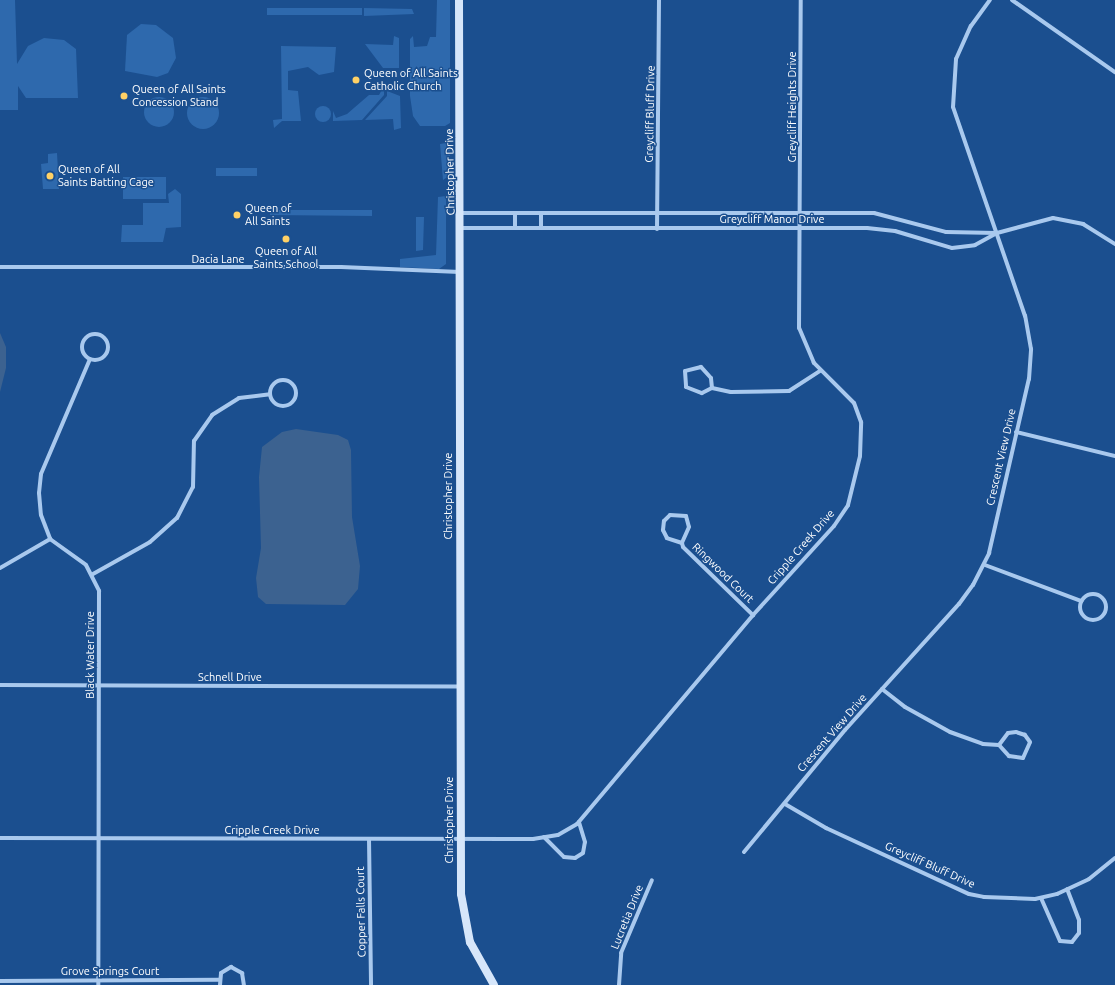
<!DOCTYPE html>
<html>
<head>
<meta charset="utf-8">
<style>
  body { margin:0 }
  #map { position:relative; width:1115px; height:985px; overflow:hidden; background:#1b4f8f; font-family:Ubuntu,sans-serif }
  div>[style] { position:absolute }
  .green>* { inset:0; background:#2e69ad; transform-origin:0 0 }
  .round { border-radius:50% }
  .water>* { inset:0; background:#3c6290 }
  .street>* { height:4px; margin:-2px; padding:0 2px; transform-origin:2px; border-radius:2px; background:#a9c9ee }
  .street>.ring { margin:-2px; padding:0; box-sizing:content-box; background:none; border:4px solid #a9c9ee; border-radius:50% }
  .secondary>* { height:8px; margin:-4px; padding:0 4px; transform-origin:4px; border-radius:4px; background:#d6e6fa }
  .dots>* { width:11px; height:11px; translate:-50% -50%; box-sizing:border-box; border:2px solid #1b4f8f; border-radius:50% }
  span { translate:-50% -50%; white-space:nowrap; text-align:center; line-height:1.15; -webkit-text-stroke:3px #1b4f8f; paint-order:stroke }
  .poi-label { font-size:11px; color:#fff }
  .left { translate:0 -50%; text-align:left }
  .street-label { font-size:11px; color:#fff }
</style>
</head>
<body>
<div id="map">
  <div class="green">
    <i style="clip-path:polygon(0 0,15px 0,17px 64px,28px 46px,44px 38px,64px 40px,76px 49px,78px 98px,26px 98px,18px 86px,18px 110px,0 110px)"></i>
    <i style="clip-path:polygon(437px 0,450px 0,450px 123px,445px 126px,420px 126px,413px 116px,410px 96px,410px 39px,413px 36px,414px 47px,427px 46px,430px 37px,436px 37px)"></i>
    <i style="left:267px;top:8px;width:95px;height:7px"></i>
    <i style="clip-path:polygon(364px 8px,412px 9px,414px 14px,364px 16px)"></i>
    <i style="clip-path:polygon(141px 24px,156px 25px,173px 38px,176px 58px,168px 73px,157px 77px,125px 71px,127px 35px)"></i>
    <i style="clip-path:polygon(394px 36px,399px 38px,399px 68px,383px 68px,365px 44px,393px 45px)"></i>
    <i style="clip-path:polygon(281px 46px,336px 47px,334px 72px,319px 75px,308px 67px,288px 71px,288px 90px,298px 91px,301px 121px,282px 121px,274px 128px,273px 120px,282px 119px)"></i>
    <i style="clip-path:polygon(384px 86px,384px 95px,362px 120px,333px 121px,333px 111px,336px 118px,347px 114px,369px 95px,379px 95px)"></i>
    <i style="clip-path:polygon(387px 91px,400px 96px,401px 128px,394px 130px,393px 119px,365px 120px,387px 96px)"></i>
    <i class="round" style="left:144px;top:97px;width:30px;height:30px"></i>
    <i class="round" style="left:187px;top:97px;width:32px;height:32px"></i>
    <i class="round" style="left:315px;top:106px;width:16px;height:16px"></i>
    <i style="clip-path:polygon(446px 143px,450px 145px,450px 175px,443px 180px,440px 144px)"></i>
    <i style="clip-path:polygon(57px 153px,59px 189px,43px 189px,41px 164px,48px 163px,48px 154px)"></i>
    <i style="left:216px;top:168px;width:41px;height:8px"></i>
    <i style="left:166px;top:177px;width:22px;height:43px;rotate:90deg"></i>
    <i style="clip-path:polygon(175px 189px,181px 194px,181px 227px,166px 228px,163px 242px,121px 242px,122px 225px,143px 225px,143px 203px,169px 203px,168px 194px)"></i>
    <i style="clip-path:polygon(446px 196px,446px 264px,439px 269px,400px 267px,400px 259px,436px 255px,438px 197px)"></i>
    <i style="clip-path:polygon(270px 210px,372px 210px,372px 216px,270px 215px)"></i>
    <i style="clip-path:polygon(416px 217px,424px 217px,423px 250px,416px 251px)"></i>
  </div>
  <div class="water">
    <i style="clip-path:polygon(0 333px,6px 347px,6px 368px,0 392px)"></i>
    <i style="clip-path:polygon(296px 429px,338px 435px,348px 440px,351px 450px,352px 517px,360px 566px,358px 589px,345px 605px,266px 604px,258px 597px,256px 578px,261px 548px,259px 477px,262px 447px,282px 432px)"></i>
  </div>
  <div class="street">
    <i style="left:1012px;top:0;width:126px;rotate:35deg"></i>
    <i style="left:462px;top:213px;width:412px"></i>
    <i style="left:874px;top:213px;width:74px;rotate:14.8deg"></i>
    <i style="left:946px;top:232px;width:51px;rotate:1.1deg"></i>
    <i style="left:515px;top:213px;width:15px;rotate:90deg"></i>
    <i style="left:462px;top:228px;width:405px"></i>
    <i style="left:867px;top:228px;width:28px;rotate:6deg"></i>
    <i style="left:895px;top:231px;width:59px;rotate:16.6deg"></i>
    <i style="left:952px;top:248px;width:23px;rotate:-7deg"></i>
    <i style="left:975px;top:245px;width:25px;rotate:-29deg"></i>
    <i style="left:997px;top:233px;width:58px;rotate:-15deg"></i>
    <i style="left:1053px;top:218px;width:31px;rotate:11deg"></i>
    <i style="left:1083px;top:224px;width:38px;rotate:32deg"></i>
    <i style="left:541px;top:228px;width:15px;rotate:-90deg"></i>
    <i style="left:657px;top:229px;width:229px;rotate:-89.5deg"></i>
    <i style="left:0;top:267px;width:341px"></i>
    <i style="left:341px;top:267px;width:119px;rotate:2.4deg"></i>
    <i class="ring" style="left:82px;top:334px;width:22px;height:22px"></i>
    <i style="left:90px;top:359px;width:125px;rotate:113.1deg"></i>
    <i style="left:41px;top:474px;width:19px;rotate:96deg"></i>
    <i style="left:39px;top:493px;width:22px;rotate:85deg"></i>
    <i style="left:41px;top:515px;width:26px;rotate:69deg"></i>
    <i style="left:50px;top:539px;width:44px;rotate:35.8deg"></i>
    <i style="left:86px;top:565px;width:29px;rotate:63deg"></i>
    <i style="left:99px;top:591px;width:394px;rotate:90.1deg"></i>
    <i class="ring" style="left:270px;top:380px;width:22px;height:22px"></i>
    <i style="left:712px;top:388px;width:10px;rotate:-96deg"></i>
    <i style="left:711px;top:378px;width:15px;rotate:-132deg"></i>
    <i style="left:701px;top:367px;width:16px;rotate:166deg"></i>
    <i style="left:685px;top:371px;width:16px;rotate:86deg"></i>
    <i style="left:686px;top:387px;width:17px;rotate:21deg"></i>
    <i style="left:702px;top:393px;width:11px;rotate:-27deg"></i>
    <i style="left:712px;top:388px;width:19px;rotate:12deg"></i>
    <i style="left:731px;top:392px;width:58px;rotate:-1deg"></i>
    <i style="left:789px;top:391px;width:37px;rotate:-33deg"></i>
    <i style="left:1016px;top:432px;width:102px;rotate:13.6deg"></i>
    <i style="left:682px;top:543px;width:16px;rotate:-162deg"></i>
    <i style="left:667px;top:538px;width:9px;rotate:-117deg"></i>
    <i style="left:663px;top:530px;width:9px;rotate:-84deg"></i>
    <i style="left:664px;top:521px;width:8px;rotate:-45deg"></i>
    <i style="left:670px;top:515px;width:16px;rotate:4deg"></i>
    <i style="left:686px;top:516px;width:11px;rotate:75deg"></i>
    <i style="left:689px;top:527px;width:17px;rotate:114deg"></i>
    <i style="left:682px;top:543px;width:4px;rotate:76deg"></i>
    <i style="left:683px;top:547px;width:98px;rotate:44.2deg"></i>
    <i style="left:985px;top:565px;width:103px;rotate:20.6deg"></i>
    <i style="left:0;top:568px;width:58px;rotate:-30.1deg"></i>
    <i style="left:93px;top:574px;width:65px;rotate:-29.3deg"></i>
    <i style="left:150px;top:542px;width:36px;rotate:-42deg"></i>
    <i style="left:177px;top:518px;width:35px;rotate:-63deg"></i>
    <i style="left:193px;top:487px;width:46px;rotate:-88.8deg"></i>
    <i style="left:194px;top:441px;width:32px;rotate:-55deg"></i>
    <i style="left:212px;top:415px;width:32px;rotate:-32deg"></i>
    <i style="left:239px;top:398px;width:31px;rotate:-7deg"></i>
    <i class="ring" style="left:1080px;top:594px;width:22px;height:22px"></i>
    <i style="left:0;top:685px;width:460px;rotate:0.2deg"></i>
    <i style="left:882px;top:689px;width:29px;rotate:38deg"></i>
    <i style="left:905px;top:707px;width:51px;rotate:29.1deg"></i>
    <i style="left:950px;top:732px;width:35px;rotate:20deg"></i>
    <i style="left:983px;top:744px;width:16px;rotate:4deg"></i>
    <i style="left:999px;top:745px;width:15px;rotate:48deg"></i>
    <i style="left:1009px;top:756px;width:14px;rotate:8deg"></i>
    <i style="left:1023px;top:758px;width:17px;rotate:-66deg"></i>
    <i style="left:1030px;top:742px;width:9px;rotate:-126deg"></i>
    <i style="left:1025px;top:735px;width:9px;rotate:-162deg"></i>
    <i style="left:1016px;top:732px;width:8px;rotate:173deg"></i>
    <i style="left:1008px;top:733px;width:15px;rotate:127deg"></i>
    <i style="left:785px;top:804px;width:48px;rotate:30.3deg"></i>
    <i style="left:826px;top:828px;width:157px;rotate:24.8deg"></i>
    <i style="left:969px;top:894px;width:15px;rotate:11deg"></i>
    <i style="left:984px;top:897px;width:51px;rotate:2.2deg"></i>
    <i style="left:1035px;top:899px;width:23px;rotate:-13deg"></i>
    <i style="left:1057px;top:894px;width:35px;rotate:-25deg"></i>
    <i style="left:1089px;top:879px;width:33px;rotate:-39deg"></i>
    <i style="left:544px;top:837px;width:28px;rotate:45deg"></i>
    <i style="left:564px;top:857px;width:11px;rotate:5deg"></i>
    <i style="left:575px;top:858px;width:9px;rotate:-32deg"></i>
    <i style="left:583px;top:853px;width:11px;rotate:-80deg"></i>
    <i style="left:585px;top:842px;width:21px;rotate:-107deg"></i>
    <i style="left:0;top:838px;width:533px;rotate:0.11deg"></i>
    <i style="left:533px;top:839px;width:25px;rotate:-9deg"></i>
    <i style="left:558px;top:835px;width:22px;rotate:-30deg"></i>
    <i style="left:577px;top:824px;width:273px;rotate:-49.9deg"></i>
    <i style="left:753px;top:615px;width:120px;rotate:-47.7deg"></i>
    <i style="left:834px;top:526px;width:25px;rotate:-56deg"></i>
    <i style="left:848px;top:505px;width:50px;rotate:-76.2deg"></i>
    <i style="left:860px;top:456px;width:34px;rotate:-88deg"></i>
    <i style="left:861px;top:422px;width:20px;rotate:-110deg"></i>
    <i style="left:854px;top:403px;width:57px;rotate:-135deg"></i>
    <i style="left:814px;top:363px;width:38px;rotate:-113deg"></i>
    <i style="left:799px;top:328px;width:328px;rotate:-89.7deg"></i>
    <i style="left:369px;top:839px;width:146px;rotate:89.2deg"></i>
    <i style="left:744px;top:852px;width:158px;rotate:-50.4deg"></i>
    <i style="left:845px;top:730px;width:170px;rotate:-47.9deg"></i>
    <i style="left:959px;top:604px;width:24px;rotate:-54deg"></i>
    <i style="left:973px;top:585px;width:36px;rotate:-63deg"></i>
    <i style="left:989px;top:553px;width:179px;rotate:-77.1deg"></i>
    <i style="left:1029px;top:379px;width:30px;rotate:-86deg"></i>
    <i style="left:1031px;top:349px;width:34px;rotate:-100deg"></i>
    <i style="left:1025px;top:316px;width:221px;rotate:-109deg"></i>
    <i style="left:953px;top:107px;width:48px;rotate:-86.4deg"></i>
    <i style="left:956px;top:59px;width:36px;rotate:-66deg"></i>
    <i style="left:971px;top:26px;width:32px;rotate:-54deg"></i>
    <i style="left:1041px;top:898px;width:47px;rotate:66.2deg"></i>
    <i style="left:1060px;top:941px;width:12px;rotate:5deg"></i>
    <i style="left:1072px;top:942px;width:11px;rotate:-52deg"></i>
    <i style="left:1079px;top:933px;width:13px;rotate:-90deg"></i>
    <i style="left:1079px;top:920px;width:33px;rotate:-111deg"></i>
    <i style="left:0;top:981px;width:219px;rotate:-0.3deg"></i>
    <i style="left:220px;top:985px;width:12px;rotate:-85deg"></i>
    <i style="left:221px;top:973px;width:12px;rotate:-31deg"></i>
    <i style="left:231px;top:967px;width:13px;rotate:29deg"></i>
    <i style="left:242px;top:973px;width:12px;rotate:81deg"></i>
    <i style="left:619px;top:985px;width:32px;rotate:-86deg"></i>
    <i style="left:621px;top:953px;width:79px;rotate:-67deg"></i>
  </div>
  <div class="secondary">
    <i style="left:459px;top:0;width:894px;rotate:89.87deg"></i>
    <i style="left:461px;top:894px;width:49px;rotate:79.4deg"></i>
    <i style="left:470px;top:942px;width:49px;rotate:60.8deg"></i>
  </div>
  <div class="dots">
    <i style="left:356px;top:80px;background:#ffd166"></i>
    <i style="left:124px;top:96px;background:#ffd166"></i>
    <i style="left:50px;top:176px;background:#ffd166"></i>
    <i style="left:237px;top:215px;background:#ffd166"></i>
    <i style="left:286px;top:239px;background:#ffd166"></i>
  </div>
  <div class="poi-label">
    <span class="left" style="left:364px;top:80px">Queen of All Saints<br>Catholic Church</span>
    <span class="left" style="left:132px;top:96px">Queen of All Saints<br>Concession Stand</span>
    <span class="left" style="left:58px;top:176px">Queen of All<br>Saints Batting Cage</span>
    <span class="left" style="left:245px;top:215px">Queen of<br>All Saints</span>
    <span style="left:286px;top:258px">Queen of All<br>Saints School</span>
  </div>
  <div class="street-label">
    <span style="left:792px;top:107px;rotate:-90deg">Greycliff Heights Drive</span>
    <span style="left:650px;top:114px;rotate:-89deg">Greycliff Bluff Drive</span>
    <span style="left:450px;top:172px;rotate:-91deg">Christopher Drive</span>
    <span style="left:772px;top:219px">Greycliff Manor Drive</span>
    <span style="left:218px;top:259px">Dacia Lane</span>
    <span style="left:1001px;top:457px;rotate:-77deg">Crescent View Drive</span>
    <span style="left:448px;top:496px;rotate:-90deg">Christopher Drive</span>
    <span style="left:801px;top:547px;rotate:-49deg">Cripple Creek Drive</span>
    <span style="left:723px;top:573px;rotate:44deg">Ringwood Court</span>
    <span style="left:90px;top:655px;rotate:-90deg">Black Water Drive</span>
    <span style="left:230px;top:677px">Schnell Drive</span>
    <span style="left:832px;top:733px;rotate:-49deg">Crescent View Drive</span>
    <span style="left:449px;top:820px;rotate:-90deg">Christopher Drive</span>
    <span style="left:272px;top:830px">Cripple Creek Drive</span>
    <span style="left:930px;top:865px;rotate:24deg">Greycliff Bluff Drive</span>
    <span style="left:361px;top:912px;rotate:-91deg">Copper Falls Court</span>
    <span style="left:627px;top:917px;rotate:-68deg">Lucretia Drive</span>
    <span style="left:110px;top:971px">Grove Springs Court</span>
  </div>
</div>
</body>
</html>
